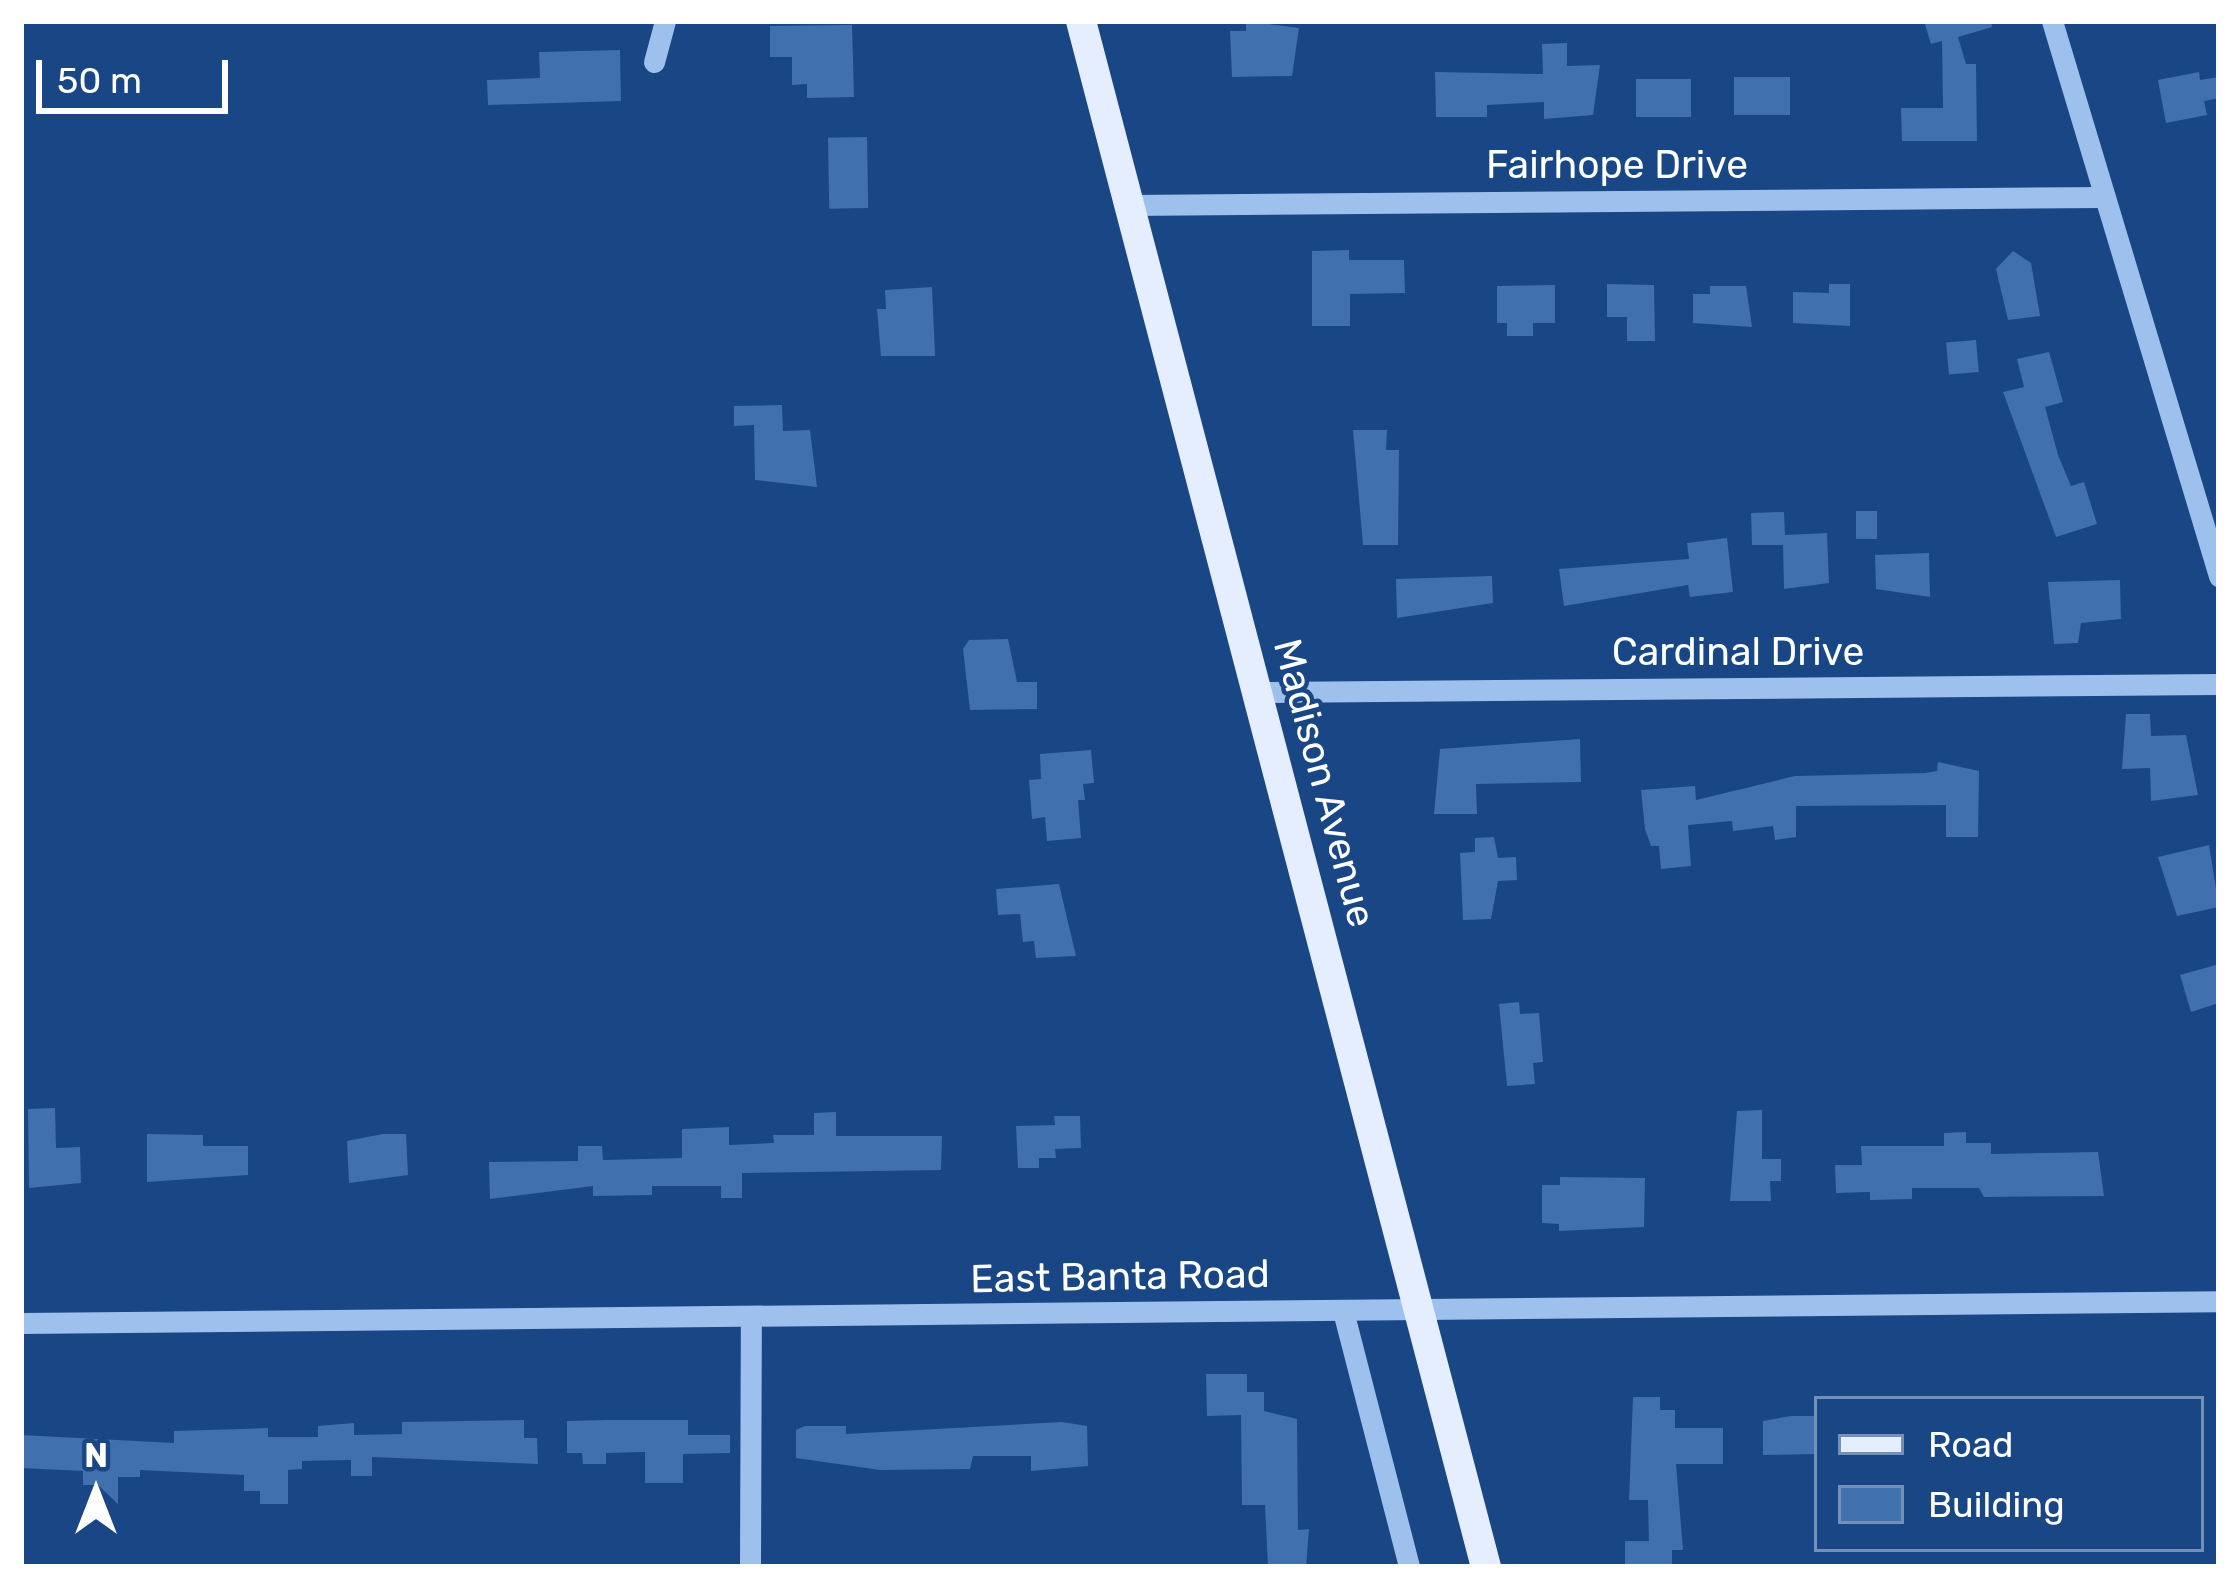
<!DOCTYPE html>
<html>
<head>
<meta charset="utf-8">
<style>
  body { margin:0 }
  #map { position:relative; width:2240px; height:1588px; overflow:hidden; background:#194685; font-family:Rubik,sans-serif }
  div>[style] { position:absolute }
  .building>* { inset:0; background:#4170ae; transform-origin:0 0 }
  .minor>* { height:21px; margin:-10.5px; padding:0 10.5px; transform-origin:10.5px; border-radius:10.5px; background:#9ec0ec }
  .major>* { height:30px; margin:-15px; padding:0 15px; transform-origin:15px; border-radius:15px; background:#e4eeff }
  span { translate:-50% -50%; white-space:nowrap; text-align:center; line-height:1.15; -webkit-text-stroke:9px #194685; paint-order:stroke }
  .street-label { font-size:39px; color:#fff }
  .frame { position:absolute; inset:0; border:24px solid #fff; pointer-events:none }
  .legend { position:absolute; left:1814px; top:1396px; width:390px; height:156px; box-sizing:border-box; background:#194685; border:3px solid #7590b6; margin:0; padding:15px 21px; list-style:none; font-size:36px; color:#fff }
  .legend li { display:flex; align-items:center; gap:24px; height:60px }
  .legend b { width:60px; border:3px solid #7590b6 }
  .north { position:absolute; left:36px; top:1432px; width:120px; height:120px; -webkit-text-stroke:9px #194685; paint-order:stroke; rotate:0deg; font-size:33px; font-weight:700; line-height:48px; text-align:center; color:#fff }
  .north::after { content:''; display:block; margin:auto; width:42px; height:54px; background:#fff; clip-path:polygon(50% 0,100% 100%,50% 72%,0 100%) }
  .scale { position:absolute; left:36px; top:60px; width:192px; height:54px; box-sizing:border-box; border:6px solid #fff; border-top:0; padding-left:15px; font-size:36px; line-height:42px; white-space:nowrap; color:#fff; -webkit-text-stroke:9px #194685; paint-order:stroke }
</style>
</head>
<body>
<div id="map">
  <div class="building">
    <i style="clip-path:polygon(1246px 21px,1299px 28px,1292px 76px,1232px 77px,1230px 31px,1246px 31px)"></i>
    <i style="clip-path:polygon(1924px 21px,1991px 21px,1992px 27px,1958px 37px,1966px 64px,1976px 64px,1977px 141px,1902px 141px,1901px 108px,1943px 108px,1942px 41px,1931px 44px)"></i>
    <i style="clip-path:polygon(852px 25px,854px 97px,807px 98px,807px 84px,792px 85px,792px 57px,770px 57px,770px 26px)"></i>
    <i style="clip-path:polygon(1567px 43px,1567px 66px,1600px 65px,1593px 115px,1544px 119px,1544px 102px,1487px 105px,1487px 117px,1436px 117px,1435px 72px,1543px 74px,1542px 44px)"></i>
    <i style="clip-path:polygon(620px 50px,621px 101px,488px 105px,487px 80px,540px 78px,539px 52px)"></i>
    <i style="clip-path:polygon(2199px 72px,2200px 80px,2219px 77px,2219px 98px,2204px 101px,2207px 115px,2166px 123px,2158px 80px)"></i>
    <i style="left:1734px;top:77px;width:56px;height:38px"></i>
    <i style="left:1636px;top:79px;width:55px;height:38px"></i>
    <i style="left:867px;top:137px;width:71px;height:39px;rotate:89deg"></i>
    <i style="clip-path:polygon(1349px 250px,1349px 260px,1404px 260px,1405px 293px,1350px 294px,1350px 326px,1312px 326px,1312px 251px)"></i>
    <i style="clip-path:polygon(2013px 251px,2031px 263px,2040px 316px,2008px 320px,1996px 269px)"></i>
    <i style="clip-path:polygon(1607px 284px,1654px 285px,1655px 341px,1627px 341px,1627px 317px,1607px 317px)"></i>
    <i style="clip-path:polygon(1829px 284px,1850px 284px,1850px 326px,1793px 323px,1793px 292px,1829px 293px)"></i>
    <i style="clip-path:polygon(1555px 285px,1555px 323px,1533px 323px,1533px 336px,1507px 336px,1507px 323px,1497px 323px,1497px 286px)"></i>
    <i style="clip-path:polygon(1710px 286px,1746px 286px,1752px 327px,1693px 323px,1693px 294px,1710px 294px)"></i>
    <i style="clip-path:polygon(932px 287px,935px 356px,881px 356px,877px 309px,886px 309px,885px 290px)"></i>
    <i style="left:1976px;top:340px;width:32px;height:30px;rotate:85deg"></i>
    <i style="clip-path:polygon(2049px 352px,2063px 402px,2045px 407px,2058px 455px,2071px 486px,2084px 482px,2097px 524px,2056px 537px,2003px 392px,2024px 387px,2017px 359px)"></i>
    <i style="clip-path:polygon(782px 405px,783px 431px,810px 430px,817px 487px,755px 480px,754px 425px,734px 426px,734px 406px)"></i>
    <i style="clip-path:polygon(1353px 430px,1387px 430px,1386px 450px,1399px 450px,1398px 545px,1363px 545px)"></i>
    <i style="left:1856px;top:511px;width:21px;height:28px"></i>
    <i style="clip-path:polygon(1784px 512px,1785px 535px,1827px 533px,1829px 583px,1784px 589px,1783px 545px,1752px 545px,1751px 513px)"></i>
    <i style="clip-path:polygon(1727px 538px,1733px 592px,1690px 597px,1688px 585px,1564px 606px,1559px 569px,1689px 559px,1687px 543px)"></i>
    <i style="clip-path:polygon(1929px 553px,1930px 597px,1876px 589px,1875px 555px)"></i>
    <i style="clip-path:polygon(1492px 576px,1493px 603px,1397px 618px,1396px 579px)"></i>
    <i style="clip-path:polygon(2120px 580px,2121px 619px,2081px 623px,2078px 643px,2054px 644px,2048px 582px)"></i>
    <i style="clip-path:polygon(1008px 639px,1017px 682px,1037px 682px,1037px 709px,970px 710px,963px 649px,969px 640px)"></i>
    <i style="clip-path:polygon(2126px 714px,2150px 714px,2151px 736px,2186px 735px,2198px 795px,2151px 801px,2150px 768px,2122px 769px)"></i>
    <i style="clip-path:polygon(1580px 739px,1581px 782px,1476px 784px,1477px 814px,1434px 814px,1440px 749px)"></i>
    <i style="clip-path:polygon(1091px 750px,1094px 783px,1083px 784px,1085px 800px,1078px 800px,1081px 838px,1047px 841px,1045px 817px,1032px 819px,1029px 780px,1041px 779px,1040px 754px)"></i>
    <i style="clip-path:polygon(1938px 762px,1979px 771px,1978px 837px,1946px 837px,1946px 805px,1796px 806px,1796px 837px,1775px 840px,1773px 826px,1733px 831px,1732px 821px,1688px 825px,1691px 866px,1661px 869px,1659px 846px,1651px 846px,1645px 829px,1641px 790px,1695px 786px,1696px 800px,1795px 776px,1925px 773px,1937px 771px)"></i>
    <i style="clip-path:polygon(1494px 837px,1498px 858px,1516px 857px,1517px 880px,1498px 881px,1491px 919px,1463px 920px,1460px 853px,1475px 852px,1475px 838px)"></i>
    <i style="clip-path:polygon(2209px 845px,2219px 907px,2177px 916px,2158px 857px)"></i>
    <i style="clip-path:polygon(1059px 884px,1076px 956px,1036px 958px,1034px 941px,1023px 942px,1020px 914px,998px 915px,996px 889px)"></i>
    <i style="clip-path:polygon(2219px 964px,2219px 1003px,2191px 1012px,2180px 975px)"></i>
    <i style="clip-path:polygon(1519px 1002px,1520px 1014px,1539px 1013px,1543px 1062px,1533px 1063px,1535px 1084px,1507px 1086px,1499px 1004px)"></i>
    <i style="clip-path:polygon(55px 1108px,56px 1148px,80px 1147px,81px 1183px,29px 1188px,28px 1109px)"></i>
    <i style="clip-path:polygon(1762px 1110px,1762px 1159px,1781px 1159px,1781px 1181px,1770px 1181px,1771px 1201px,1730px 1201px,1737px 1111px)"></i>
    <i style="clip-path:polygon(836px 1112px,836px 1136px,942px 1136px,941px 1170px,742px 1173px,742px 1198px,721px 1198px,721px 1186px,652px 1186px,652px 1195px,593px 1196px,593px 1186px,490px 1199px,489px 1162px,578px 1161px,578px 1146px,602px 1146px,603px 1160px,682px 1158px,682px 1129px,729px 1127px,729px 1145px,774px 1143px,773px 1135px,814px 1135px,814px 1113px)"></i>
    <i style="clip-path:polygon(1054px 1116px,1080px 1116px,1081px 1148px,1055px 1149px,1056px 1158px,1039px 1158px,1039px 1168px,1018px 1168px,1016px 1126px,1055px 1125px)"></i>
    <i style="clip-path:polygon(1966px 1132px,1966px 1143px,1991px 1143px,1991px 1154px,2098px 1152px,2104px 1196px,1984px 1197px,1979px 1188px,1912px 1188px,1912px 1199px,1870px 1200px,1870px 1192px,1836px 1193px,1835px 1165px,1862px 1165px,1861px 1146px,1944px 1146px,1944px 1133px)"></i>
    <i style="clip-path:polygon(147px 1134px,203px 1135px,203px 1146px,248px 1146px,248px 1175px,147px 1182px)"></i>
    <i style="clip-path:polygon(383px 1134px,406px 1134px,408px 1175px,349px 1183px,347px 1141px)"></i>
    <i style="clip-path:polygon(1560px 1177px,1645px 1178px,1644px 1227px,1559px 1231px,1559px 1224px,1542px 1223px,1542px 1185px,1560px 1185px)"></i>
    <i style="clip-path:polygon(1206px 1374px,1247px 1374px,1247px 1392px,1264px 1392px,1264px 1411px,1297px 1419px,1298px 1530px,1309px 1529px,1306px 1567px,1268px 1567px,1265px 1505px,1242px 1505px,1241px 1415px,1207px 1416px)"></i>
    <i style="clip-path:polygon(1633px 1397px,1660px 1397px,1660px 1410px,1675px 1410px,1675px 1428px,1723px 1428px,1723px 1464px,1676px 1464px,1683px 1550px,1672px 1550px,1672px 1567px,1625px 1567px,1625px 1541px,1649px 1541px,1648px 1500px,1629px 1500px)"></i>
    <i style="clip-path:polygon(1791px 1416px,1817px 1416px,1817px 1454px,1763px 1455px,1763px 1421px)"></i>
    <i style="clip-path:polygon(524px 1420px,524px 1438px,537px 1438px,538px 1464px,372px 1457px,372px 1476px,351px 1476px,351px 1460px,302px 1461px,302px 1469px,288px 1470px,288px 1504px,260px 1504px,260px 1491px,244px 1491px,244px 1475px,140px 1470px,140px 1477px,118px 1477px,118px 1504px,98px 1485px,83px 1485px,83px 1471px,21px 1468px,21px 1435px,174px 1443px,174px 1431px,268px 1428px,268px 1437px,318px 1437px,318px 1426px,354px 1423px,354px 1435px,402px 1434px,402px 1422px)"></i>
    <i style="clip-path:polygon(607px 1420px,688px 1420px,688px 1435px,730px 1435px,730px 1453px,683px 1454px,683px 1483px,645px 1483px,645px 1452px,606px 1453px,606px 1464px,583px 1464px,582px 1453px,567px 1453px,567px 1421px)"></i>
    <i style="clip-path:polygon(1062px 1422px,1087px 1426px,1088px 1466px,1031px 1471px,1031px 1456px,973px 1456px,970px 1469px,880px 1470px,796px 1458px,796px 1430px,805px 1426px,846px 1426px,846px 1434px)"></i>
  </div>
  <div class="minor">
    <i style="left:2052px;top:21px;width:580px;rotate:73.25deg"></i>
    <i style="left:654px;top:62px;width:42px;rotate:-75deg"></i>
    <i style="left:1130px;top:205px;width:975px;rotate:-0.47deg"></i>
    <i style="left:1259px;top:692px;width:960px;rotate:-0.48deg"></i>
    <i style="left:1343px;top:1311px;width:264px;rotate:75.5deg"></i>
    <i style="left:21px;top:1323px;width:2198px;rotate:-0.57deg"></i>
    <i style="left:750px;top:1567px;width:250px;rotate:-89.8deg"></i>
  </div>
  <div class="major">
    <i style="left:1081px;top:21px;width:1598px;rotate:75.32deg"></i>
  </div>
  <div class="street-label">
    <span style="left:1617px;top:165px">Fairhope Drive</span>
    <span style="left:1738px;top:652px">Cardinal Drive</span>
    <span style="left:1324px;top:783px;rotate:75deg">Madison Avenue</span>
    <span style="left:1120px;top:1277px;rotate:-1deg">East Banta Road</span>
  </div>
  <div class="frame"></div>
  <ul class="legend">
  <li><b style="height:15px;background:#e4eeff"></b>Road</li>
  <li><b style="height:33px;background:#4170ae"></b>Building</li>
  </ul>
  <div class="north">N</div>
  <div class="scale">50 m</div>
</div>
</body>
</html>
